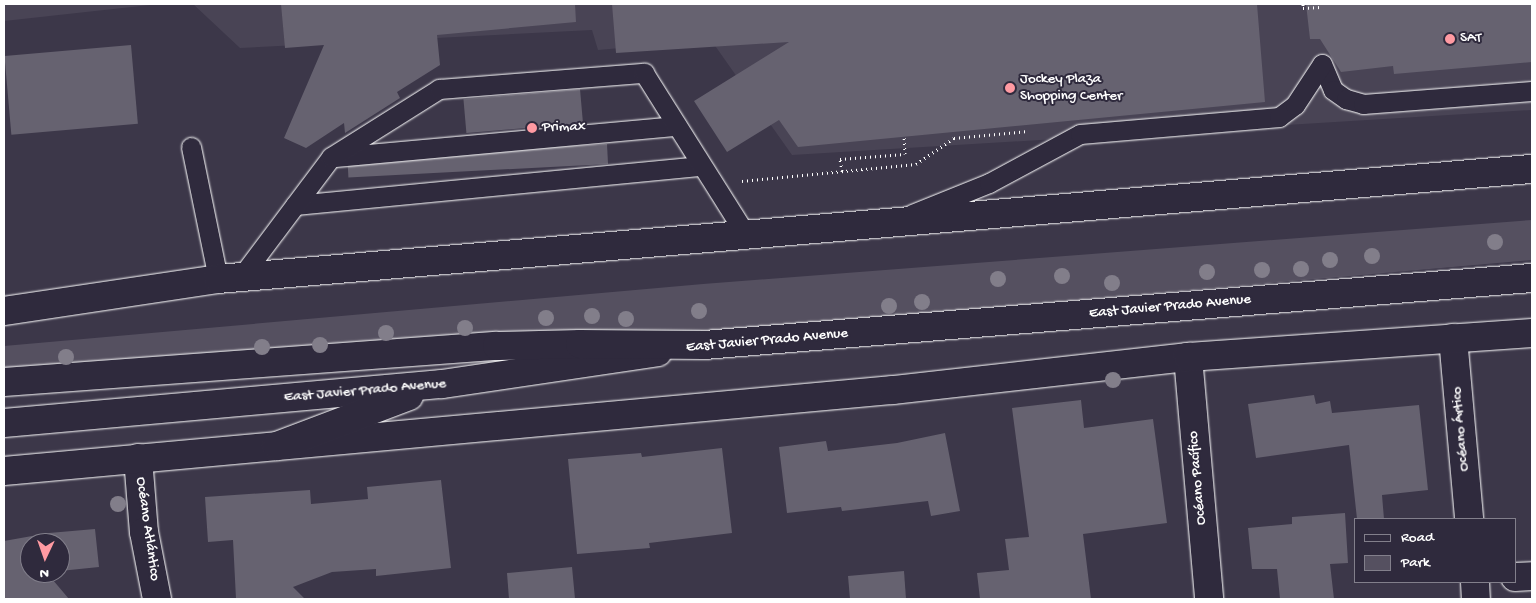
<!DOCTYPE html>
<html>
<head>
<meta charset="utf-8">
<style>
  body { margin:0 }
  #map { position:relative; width:1536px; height:603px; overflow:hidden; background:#3c3749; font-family:"Gochi Hand",sans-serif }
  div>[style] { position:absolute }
  .built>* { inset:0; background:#494455 }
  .green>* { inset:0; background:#555060 }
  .building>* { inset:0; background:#666270; transform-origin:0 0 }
  .path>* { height:3px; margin-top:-1.5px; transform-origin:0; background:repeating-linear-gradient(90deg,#fff 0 1px,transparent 0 5px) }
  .roads { filter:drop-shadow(0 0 1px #fff) drop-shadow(0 0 1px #fff) }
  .service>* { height:19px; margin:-9.5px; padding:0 9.5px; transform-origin:9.5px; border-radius:9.5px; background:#2f2a3d }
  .minor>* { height:28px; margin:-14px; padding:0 14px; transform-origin:14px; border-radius:14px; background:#2f2a3d }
  .secondary>* { height:28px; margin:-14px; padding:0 14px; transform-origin:14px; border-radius:14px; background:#2f2a3d }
  .primary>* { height:28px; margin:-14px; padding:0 14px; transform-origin:14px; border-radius:14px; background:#2f2a3d }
  .motorway>* { height:28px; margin:-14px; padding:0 14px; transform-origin:14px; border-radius:14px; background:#2f2a3d }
  .trees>* { width:16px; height:16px; margin:-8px; border-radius:50%; background:#827e8a }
  .dots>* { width:14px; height:14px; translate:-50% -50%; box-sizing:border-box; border:2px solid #2f2a3d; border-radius:50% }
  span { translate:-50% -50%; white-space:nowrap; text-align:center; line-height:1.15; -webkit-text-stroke:4px #2f2a3d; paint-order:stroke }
  .poi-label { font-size:15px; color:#fff }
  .left { translate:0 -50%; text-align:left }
  .street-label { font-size:15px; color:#fff }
  .frame { position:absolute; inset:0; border:5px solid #fff; pointer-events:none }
  .legend { position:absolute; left:1354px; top:518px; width:162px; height:65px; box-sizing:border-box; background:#2f2a3d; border:1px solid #827f8b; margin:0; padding:6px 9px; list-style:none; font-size:15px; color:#fff }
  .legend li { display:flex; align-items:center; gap:10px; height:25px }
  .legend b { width:25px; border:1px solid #827f8b }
  .north { position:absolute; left:20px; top:533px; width:50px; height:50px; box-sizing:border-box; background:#2f2a3d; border:1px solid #827f8b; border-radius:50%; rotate:183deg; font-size:14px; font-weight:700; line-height:20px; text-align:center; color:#fff }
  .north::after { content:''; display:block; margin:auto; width:18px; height:22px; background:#ff9aa2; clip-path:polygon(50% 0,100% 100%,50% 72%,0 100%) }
</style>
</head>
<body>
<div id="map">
  <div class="built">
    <i style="clip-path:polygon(4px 4px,159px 4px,4px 21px)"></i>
    <i style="clip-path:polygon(193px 4px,1532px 4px,1532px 110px,792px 155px,711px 40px,598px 50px,592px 30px,240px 48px)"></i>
  </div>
  <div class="green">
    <i style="clip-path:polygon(1532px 220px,1532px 260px,317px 367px,4px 375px,4px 346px,703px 284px)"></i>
  </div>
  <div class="building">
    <i style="clip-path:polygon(281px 4px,575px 4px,576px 22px,437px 35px,440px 65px,397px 92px,400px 98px,345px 133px,344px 123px,306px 148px,284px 138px,324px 45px,285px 48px)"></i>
    <i style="clip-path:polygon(612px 4px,1257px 4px,1265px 102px,798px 147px,779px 120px,727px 152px,694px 101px,789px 42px,616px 53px)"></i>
    <i style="clip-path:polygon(1306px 4px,1532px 4px,1532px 62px,1394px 74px,1393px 66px,1341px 72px,1320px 39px,1310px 39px)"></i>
    <i style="left:131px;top:45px;width:79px;height:127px;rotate:85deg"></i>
    <i style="left:580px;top:89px;width:34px;height:117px;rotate:85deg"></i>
    <i style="left:607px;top:144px;width:20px;height:260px;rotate:87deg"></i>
    <i style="clip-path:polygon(1314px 395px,1316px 404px,1330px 401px,1332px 413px,1419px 405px,1428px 490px,1382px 495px,1384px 519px,1357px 519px,1349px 445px,1256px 458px,1248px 404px)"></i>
    <i style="clip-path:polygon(1081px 400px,1084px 428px,1153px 419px,1167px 523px,1083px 534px,1091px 599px,980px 599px,977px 573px,1009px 570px,1005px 539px,1029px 537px,1012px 408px)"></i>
    <i style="clip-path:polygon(945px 433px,960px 511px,931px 516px,928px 501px,842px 511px,841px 507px,787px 513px,779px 447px,826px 441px,828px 451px,897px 443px)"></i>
    <i style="clip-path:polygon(722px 448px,732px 533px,649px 543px,650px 548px,577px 554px,568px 459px,641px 453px,642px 457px)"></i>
    <i style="clip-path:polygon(441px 480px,451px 568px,376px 576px,376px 569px,332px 572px,293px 587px,305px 599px,236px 599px,233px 540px,208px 542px,205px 497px,310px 490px,311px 504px,368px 499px,367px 487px)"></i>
    <i style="clip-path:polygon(1345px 513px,1348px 563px,1330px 564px,1334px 599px,1280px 599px,1277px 569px,1252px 569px,1248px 528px,1292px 524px,1292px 517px)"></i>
    <i style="clip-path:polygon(95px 529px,99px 567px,60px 571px,60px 543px,30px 543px,30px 573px,47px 573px,69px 599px,4px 599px,4px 541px,49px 533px)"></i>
    <i style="clip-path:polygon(572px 567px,575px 599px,509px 599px,507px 573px)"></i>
    <i style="clip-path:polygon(904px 571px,906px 599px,850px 599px,848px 576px)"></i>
  </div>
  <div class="path">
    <i style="left:1303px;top:4px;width:4px;rotate:90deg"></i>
    <i style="left:1303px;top:8px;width:18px;rotate:-3deg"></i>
    <i style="left:842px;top:171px;width:12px;rotate:-99deg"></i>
    <i style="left:840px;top:159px;width:65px;rotate:-4.4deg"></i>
    <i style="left:905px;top:154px;width:18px;rotate:-93deg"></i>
    <i style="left:742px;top:181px;width:175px;rotate:-5.6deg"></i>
    <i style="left:916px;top:164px;width:46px;rotate:-34.4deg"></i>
    <i style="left:954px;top:138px;width:74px;rotate:-5.4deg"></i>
  </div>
  <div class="roads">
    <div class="service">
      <i style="left:1322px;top:64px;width:28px;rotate:67deg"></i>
      <i style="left:1333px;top:90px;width:16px;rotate:35deg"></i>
      <i style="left:1346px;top:99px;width:18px;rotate:16deg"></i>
      <i style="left:1363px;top:104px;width:169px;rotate:-4.4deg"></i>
      <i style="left:191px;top:147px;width:135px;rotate:78.4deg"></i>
      <i style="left:335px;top:157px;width:343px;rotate:-5.2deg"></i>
      <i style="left:295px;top:205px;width:408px;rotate:-5.5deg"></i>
      <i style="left:912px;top:214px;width:83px;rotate:-21.9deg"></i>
      <i style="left:989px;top:183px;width:103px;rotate:-28.3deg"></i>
      <i style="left:1080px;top:134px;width:200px;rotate:-4.9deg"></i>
      <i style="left:1279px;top:117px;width:20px;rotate:-37deg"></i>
      <i style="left:1295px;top:105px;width:49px;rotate:-56.6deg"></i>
      <i style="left:241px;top:277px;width:150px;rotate:-53.1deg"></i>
      <i style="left:331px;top:157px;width:128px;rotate:-32.2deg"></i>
      <i style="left:439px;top:89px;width:206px;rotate:-4.5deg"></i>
      <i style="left:644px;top:73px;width:191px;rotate:57.8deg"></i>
    </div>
    <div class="minor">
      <i style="left:1453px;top:338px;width:182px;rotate:84.9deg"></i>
      <i style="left:1188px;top:357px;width:243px;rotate:85deg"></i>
      <i style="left:138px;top:458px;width:74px;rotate:85.4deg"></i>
      <i style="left:144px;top:532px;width:68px;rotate:79deg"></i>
      <i style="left:1515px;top:577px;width:17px;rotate:-3deg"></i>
      <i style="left:1475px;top:582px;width:17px;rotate:87deg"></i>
    </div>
    <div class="secondary">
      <i style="left:4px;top:471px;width:893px;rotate:-5.21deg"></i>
      <i style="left:893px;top:390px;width:297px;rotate:-6.4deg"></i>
      <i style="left:1188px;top:357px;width:345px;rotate:-4deg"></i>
    </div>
    <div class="primary">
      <i style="left:4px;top:423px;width:440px;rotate:-5.1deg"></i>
      <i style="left:442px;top:384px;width:218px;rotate:-8.4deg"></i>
      <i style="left:277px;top:446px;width:141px;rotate:-20.7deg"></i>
    </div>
    <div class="motorway">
      <i style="left:4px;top:311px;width:216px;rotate:-8.5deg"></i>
      <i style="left:218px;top:279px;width:1319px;rotate:-4.79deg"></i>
      <i style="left:4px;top:382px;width:494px;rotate:-4.2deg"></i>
      <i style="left:497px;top:346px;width:83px;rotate:-1.4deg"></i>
      <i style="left:580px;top:344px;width:124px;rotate:0.5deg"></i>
      <i style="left:704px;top:345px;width:831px;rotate:-4.63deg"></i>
    </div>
  </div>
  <div class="trees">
    <i style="left:1495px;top:242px"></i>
    <i style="left:1372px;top:256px"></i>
    <i style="left:1330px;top:260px"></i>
    <i style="left:1301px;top:269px"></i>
    <i style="left:1262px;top:270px"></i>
    <i style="left:1207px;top:272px"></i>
    <i style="left:1062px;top:276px"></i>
    <i style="left:998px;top:279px"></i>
    <i style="left:1112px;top:283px"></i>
    <i style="left:922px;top:302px"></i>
    <i style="left:889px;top:306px"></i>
    <i style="left:699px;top:311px"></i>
    <i style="left:592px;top:316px"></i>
    <i style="left:546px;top:318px"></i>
    <i style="left:626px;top:319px"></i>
    <i style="left:465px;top:328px"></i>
    <i style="left:386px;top:333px"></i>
    <i style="left:320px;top:345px"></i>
    <i style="left:262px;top:347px"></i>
    <i style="left:66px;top:357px"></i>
    <i style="left:1113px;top:380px"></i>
    <i style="left:118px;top:504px"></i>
  </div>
  <div class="dots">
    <i style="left:1450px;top:39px;background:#ff9aa2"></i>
    <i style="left:1010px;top:88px;background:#ff9aa2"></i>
    <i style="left:532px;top:128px;background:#ff9aa2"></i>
  </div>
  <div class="poi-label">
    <span class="left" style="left:1460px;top:39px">SAT</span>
    <span class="left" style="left:1020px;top:88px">Jockey Plaza<br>Shopping Center</span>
    <span class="left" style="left:542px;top:128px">Primax</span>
  </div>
  <div class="street-label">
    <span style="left:1170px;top:307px;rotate:-5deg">East Javier Prado Avenue</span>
    <span style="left:767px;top:341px;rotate:-5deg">East Javier Prado Avenue</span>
    <span style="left:365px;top:391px;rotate:-5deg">East Javier Prado Avenue</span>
    <span style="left:1461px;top:429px;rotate:-95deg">Océano Ártico</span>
    <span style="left:1198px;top:478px;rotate:-95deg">Océano Pacífico</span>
    <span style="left:147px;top:529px;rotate:82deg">Océano Atlántico</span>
  </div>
  <div class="frame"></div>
  <ul class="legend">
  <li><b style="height:6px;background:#2f2a3d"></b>Road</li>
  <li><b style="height:14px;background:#555060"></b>Park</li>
  </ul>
  <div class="north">N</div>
</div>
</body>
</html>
